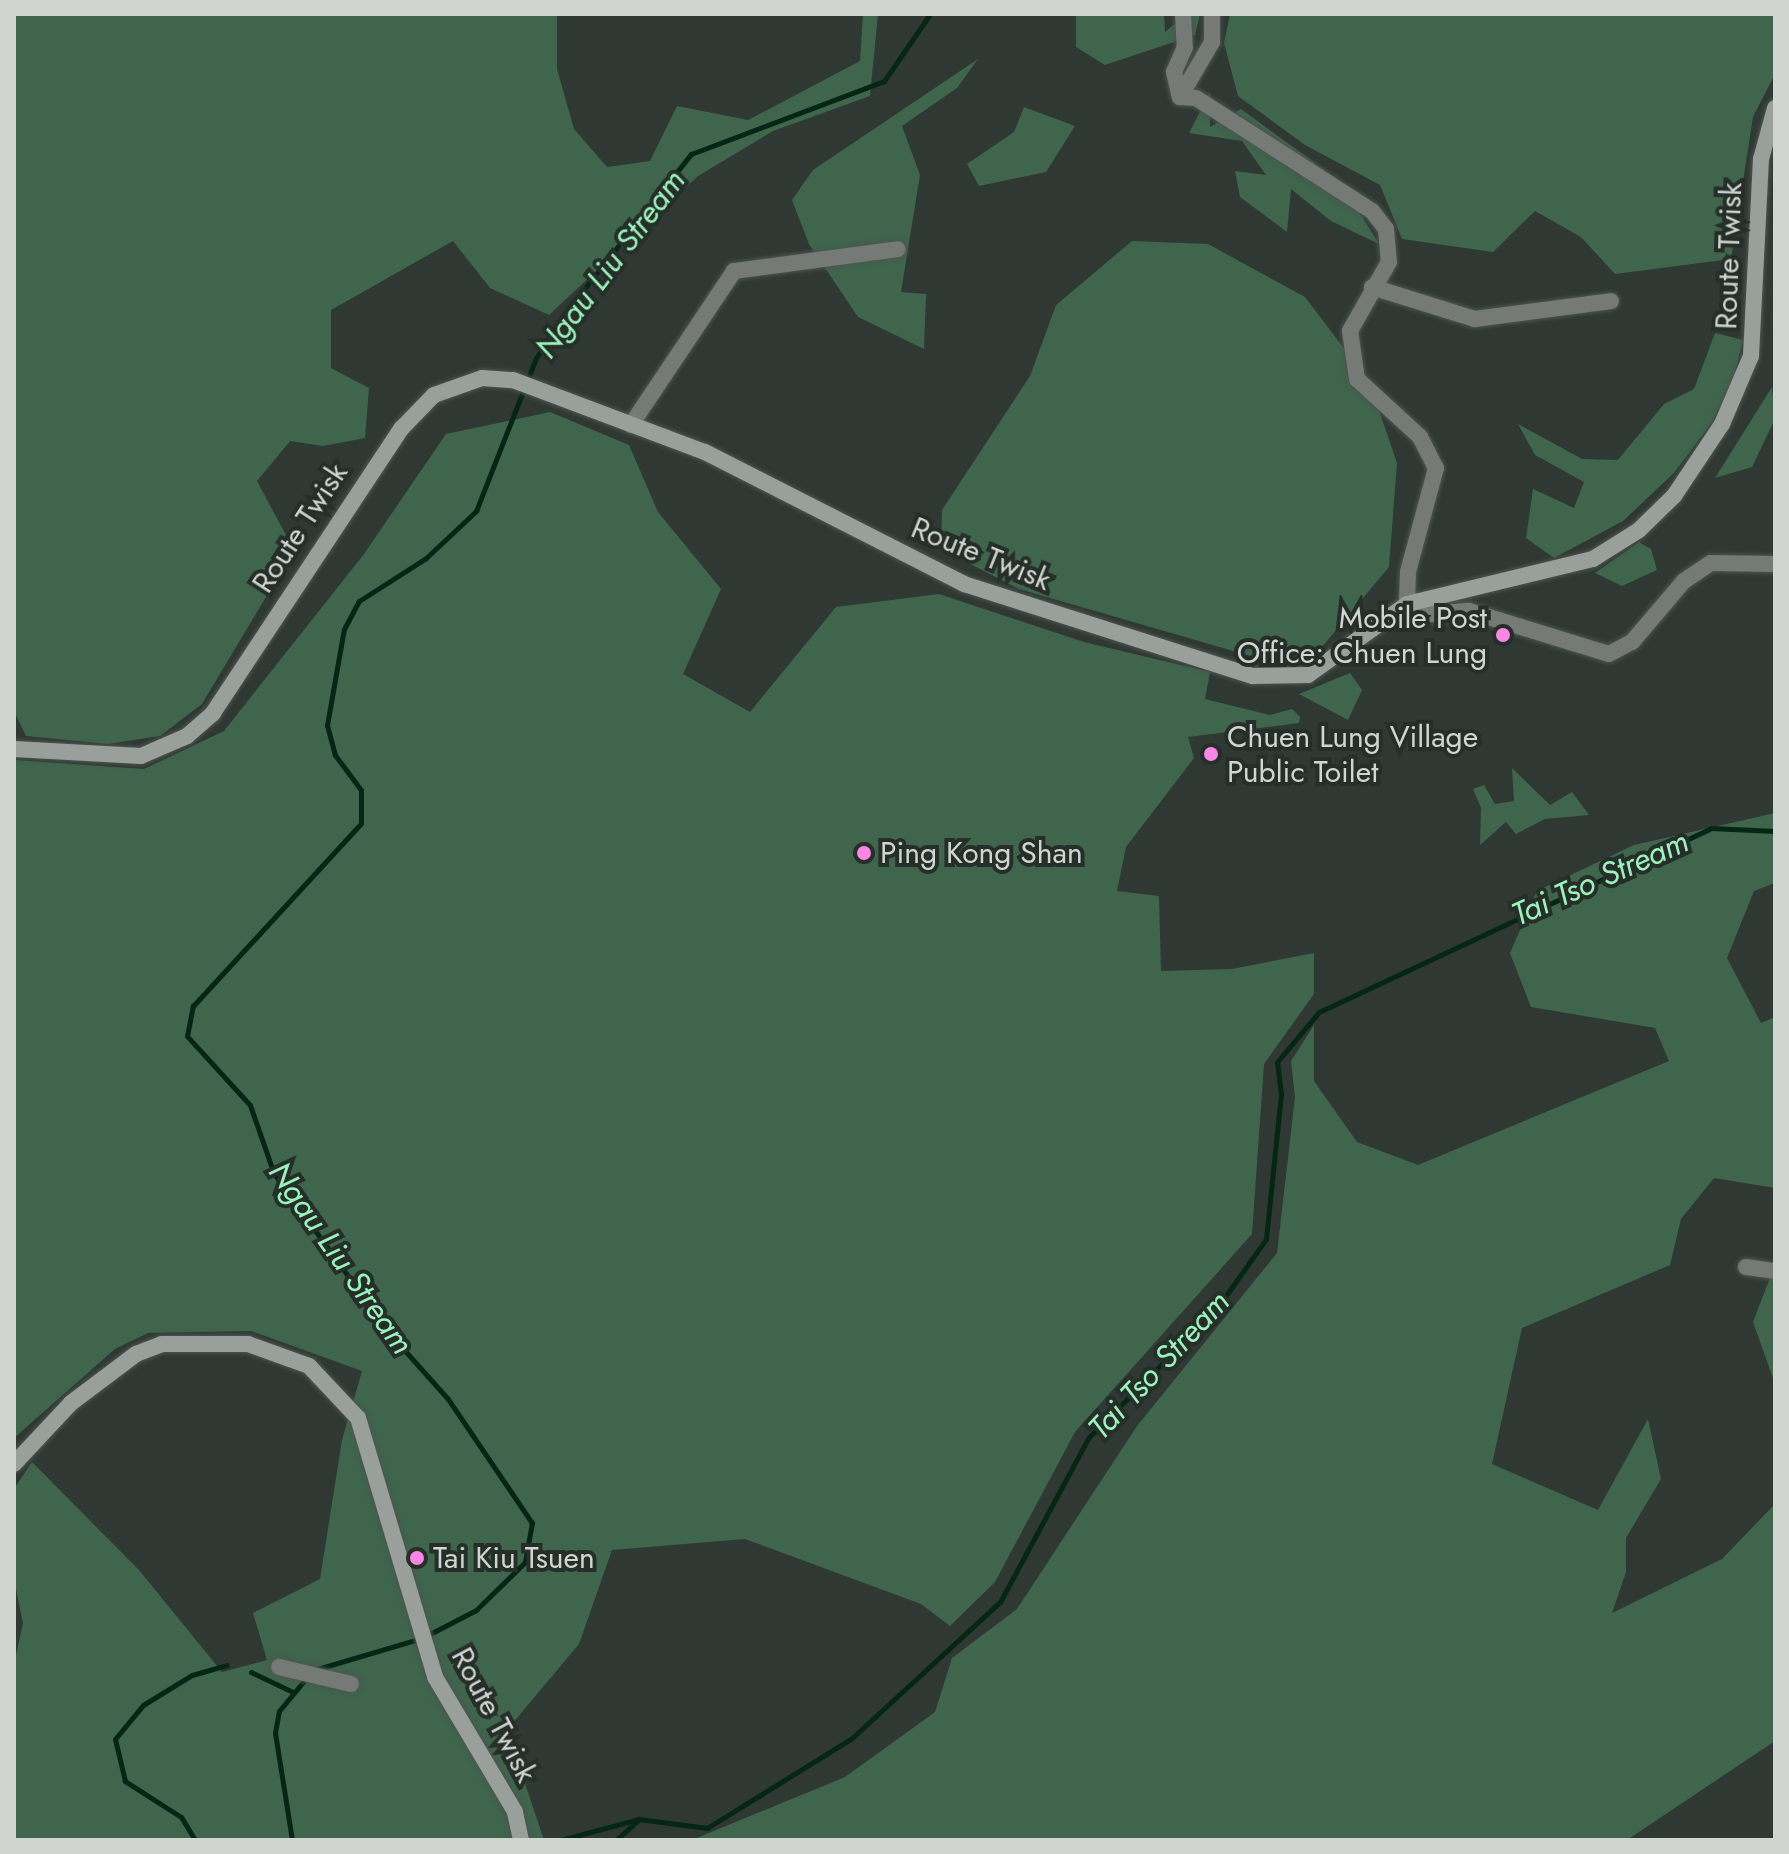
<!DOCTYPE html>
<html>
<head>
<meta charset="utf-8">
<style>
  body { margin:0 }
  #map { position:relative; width:1789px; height:1854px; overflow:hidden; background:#2f3832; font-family:Jost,sans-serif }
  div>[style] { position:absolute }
  .green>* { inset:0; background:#3f654d }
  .stream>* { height:5px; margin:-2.5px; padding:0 2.5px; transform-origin:2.5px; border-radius:2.5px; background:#062615 }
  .roads { filter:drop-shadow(0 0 2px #4c544f) drop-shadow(0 0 2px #4c544f) }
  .street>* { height:16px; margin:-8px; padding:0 8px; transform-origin:8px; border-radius:8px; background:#757a77 }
  .secondary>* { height:16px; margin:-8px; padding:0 8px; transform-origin:8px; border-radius:8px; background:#99a09b }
  .dots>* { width:22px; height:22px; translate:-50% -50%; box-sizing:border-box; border:4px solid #252e28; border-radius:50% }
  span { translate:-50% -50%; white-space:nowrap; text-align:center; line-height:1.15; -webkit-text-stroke:8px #252e28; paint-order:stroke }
  .street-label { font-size:30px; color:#d0d5d1 }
  .poi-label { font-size:30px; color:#d0d5d1 }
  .right { translate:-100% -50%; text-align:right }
  .left { translate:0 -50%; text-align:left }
  .water-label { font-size:32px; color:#9bf2bc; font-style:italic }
  .frame { position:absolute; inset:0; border:16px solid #d0d5d1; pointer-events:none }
</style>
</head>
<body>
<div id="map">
  <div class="green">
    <i style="clip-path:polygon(14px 14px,557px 14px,557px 69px,574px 129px,607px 167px,650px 161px,677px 106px,748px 120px,860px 61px,863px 14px,878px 14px,870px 96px,773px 131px,698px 176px,549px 315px,490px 288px,453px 241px,331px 310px,331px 368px,369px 388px,365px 438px,323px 446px,290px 441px,257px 481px,294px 550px,202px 704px,160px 736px,108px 744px,26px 736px,14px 711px)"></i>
    <i style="clip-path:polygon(1076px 14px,1164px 14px,1165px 32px,1187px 14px,1200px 14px,1195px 35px,1105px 65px,1076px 47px)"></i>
    <i style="clip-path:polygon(1230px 14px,1775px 14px,1775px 74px,1753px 117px,1731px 259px,1615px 274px,1581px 237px,1535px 211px,1493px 252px,1402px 239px,1380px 185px,1305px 145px,1238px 96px,1224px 43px)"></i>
    <i style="clip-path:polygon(978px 59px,957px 88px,902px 126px,920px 175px,901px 292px,926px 294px,924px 349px,858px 317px,809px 244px,792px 200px,813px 170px)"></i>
    <i style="clip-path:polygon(1210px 92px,1210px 127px,1241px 109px,1341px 182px,1379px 244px,1331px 221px,1291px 189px,1287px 232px,1240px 197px,1235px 171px,1266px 175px,1242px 141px,1189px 133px)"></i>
    <i style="clip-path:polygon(1024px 107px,1075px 126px,1046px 172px,979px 186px,967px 164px,1014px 132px)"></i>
    <i style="clip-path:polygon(1132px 241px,1208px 244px,1305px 297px,1369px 381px,1397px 463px,1389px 567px,1321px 648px,1254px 657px,1019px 589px,941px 549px,942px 510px,1030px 376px,1056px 305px)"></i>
    <i style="clip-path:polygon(1715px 333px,1743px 340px,1734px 377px,1713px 421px,1674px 473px,1623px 521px,1554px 558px,1526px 538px,1533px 489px,1574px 508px,1584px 482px,1535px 455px,1518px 424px,1582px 459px,1618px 460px,1664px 404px,1694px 389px)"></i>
    <i style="clip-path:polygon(1772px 387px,1775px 419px,1752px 467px,1715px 478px)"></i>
    <i style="clip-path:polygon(550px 412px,629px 445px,658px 512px,721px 589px,683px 674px,750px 712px,836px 607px,939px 594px,1084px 642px,1210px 672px,1205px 699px,1270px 715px,1292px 709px,1300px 717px,1299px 723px,1188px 737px,1194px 758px,1126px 847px,1117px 891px,1159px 896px,1161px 971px,1232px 969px,1314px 953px,1314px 994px,1264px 1064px,1252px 1234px,1075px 1432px,995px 1582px,950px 1626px,921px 1604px,745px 1539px,612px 1550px,579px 1644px,507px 1730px,544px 1840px,14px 1840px,14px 1664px,23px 1623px,14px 1580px,14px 1489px,32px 1462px,139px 1570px,222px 1672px,267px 1660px,253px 1613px,320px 1579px,342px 1440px,362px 1371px,251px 1331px,148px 1333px,115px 1349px,14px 1438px,14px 760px,144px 769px,224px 731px,364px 554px,446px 434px)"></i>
    <i style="clip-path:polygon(1639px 542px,1651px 549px,1657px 570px,1622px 586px,1595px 573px)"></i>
    <i style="clip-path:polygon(1350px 673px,1362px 690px,1348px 720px,1299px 694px)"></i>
    <i style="clip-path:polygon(1512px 768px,1550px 805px,1572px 792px,1589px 815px,1545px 819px,1516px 834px,1506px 822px,1480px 845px,1481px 808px,1473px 789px,1484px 785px,1495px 804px,1514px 801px)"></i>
    <i style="clip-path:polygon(1775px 813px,1775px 883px,1754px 891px,1727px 958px,1761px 1023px,1775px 1017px,1775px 1188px,1714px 1178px,1681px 1219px,1670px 1265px,1522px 1328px,1492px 1464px,1598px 1510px,1648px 1419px,1661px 1479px,1626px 1538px,1626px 1572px,1612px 1613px,1722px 1559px,1775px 1504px,1775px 1741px,1627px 1840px,692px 1840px,845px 1777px,935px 1712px,952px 1658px,1017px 1609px,1137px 1426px,1277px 1253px,1295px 1097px,1291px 1061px,1314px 1025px,1314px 1081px,1357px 1142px,1418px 1165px,1669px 1061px,1655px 1028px,1531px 1007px,1510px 953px,1537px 891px,1634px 845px)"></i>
    <i style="clip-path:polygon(1775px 1265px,1775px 1384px,1753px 1322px)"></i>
  </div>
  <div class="stream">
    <i style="left:314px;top:1670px;width:113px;rotate:-16.5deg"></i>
    <i style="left:422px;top:1638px;width:61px;rotate:-27.4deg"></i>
    <i style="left:476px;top:1610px;width:69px;rotate:-44.4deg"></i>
    <i style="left:525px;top:1562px;width:40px;rotate:-80deg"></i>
    <i style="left:532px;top:1523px;width:150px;rotate:-124.1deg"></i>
    <i style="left:448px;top:1399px;width:87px;rotate:-131.7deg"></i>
    <i style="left:390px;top:1334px;width:198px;rotate:-125.9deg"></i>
    <i style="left:274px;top:1174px;width:73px;rotate:-109.2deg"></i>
    <i style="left:250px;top:1105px;width:93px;rotate:-132.4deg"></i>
    <i style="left:187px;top:1036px;width:31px;rotate:-79deg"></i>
    <i style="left:193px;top:1006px;width:248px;rotate:-47.4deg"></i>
    <i style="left:361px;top:823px;width:33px;rotate:-90deg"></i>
    <i style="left:361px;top:790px;width:44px;rotate:-126.6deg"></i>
    <i style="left:335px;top:755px;width:31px;rotate:-105deg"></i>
    <i style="left:327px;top:725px;width:97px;rotate:-80deg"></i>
    <i style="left:344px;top:629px;width:32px;rotate:-62deg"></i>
    <i style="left:359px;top:601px;width:80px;rotate:-32.7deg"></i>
    <i style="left:426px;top:558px;width:69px;rotate:-43.2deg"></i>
    <i style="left:476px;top:511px;width:164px;rotate:-68.6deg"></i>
    <i style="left:536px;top:358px;width:54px;rotate:-57.2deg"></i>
    <i style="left:565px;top:313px;width:203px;rotate:-51.6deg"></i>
    <i style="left:691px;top:154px;width:206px;rotate:-20.7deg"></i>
    <i style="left:884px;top:81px;width:81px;rotate:-55.5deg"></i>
    <i style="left:251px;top:1672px;width:47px;rotate:25.5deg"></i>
    <i style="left:195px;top:1840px;width:27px;rotate:-121deg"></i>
    <i style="left:181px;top:1817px;width:67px;rotate:-147.3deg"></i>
    <i style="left:125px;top:1781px;width:43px;rotate:-103.4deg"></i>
    <i style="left:115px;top:1739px;width:44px;rotate:-50.5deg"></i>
    <i style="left:143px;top:1705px;width:57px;rotate:-31.5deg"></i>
    <i style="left:192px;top:1675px;width:36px;rotate:-16deg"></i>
    <i style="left:292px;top:1840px;width:108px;rotate:-99deg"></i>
    <i style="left:275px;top:1733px;width:22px;rotate:-80deg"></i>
    <i style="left:279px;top:1711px;width:44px;rotate:-50.5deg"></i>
    <i style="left:561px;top:1840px;width:81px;rotate:-15.1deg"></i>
    <i style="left:639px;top:1819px;width:69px;rotate:7.5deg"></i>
    <i style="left:707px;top:1828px;width:171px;rotate:-31.8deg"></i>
    <i style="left:852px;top:1738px;width:201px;rotate:-42.6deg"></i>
    <i style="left:1000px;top:1602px;width:187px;rotate:-61.7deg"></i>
    <i style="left:1089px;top:1437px;width:178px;rotate:-45deg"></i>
    <i style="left:1215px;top:1311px;width:88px;rotate:-54.7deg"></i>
    <i style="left:1266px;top:1239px;width:146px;rotate:-84.1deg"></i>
    <i style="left:1281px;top:1094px;width:32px;rotate:-97deg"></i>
    <i style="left:1277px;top:1062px;width:65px;rotate:-50deg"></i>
    <i style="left:1319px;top:1012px;width:433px;rotate:-25.1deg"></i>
    <i style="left:1711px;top:828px;width:64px;rotate:2.7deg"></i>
    <i style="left:616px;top:1840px;width:30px;rotate:-42deg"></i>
  </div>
  <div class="roads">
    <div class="street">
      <i style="left:1183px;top:14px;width:33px;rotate:87deg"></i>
      <i style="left:1185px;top:47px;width:27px;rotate:114deg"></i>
      <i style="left:1174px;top:72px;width:26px;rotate:77deg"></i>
      <i style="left:1180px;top:97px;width:16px;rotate:4deg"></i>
      <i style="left:1196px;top:98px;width:209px;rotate:32.7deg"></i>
      <i style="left:1372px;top:211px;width:23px;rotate:52deg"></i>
      <i style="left:1386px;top:229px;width:33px;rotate:85deg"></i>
      <i style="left:1389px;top:262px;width:79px;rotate:119.5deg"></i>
      <i style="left:1350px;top:331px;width:49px;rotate:81.7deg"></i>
      <i style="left:1357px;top:379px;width:86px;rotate:42.6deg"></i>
      <i style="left:1420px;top:437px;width:35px;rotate:63deg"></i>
      <i style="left:1436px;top:468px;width:108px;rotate:105.1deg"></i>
      <i style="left:1408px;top:572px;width:32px;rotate:92deg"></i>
      <i style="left:1407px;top:604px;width:26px;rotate:23deg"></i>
      <i style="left:1431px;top:614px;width:38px;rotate:-5deg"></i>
      <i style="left:1469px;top:611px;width:146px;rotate:17.1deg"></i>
      <i style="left:1609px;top:654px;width:26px;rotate:-28deg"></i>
      <i style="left:1632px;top:642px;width:80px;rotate:-49.6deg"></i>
      <i style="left:1684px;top:581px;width:32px;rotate:-34deg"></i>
      <i style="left:1711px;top:563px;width:64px;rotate:0.9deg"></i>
      <i style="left:1180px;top:97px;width:64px;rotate:-59.8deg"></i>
      <i style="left:1212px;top:42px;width:28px;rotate:-90deg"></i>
      <i style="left:1372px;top:287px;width:108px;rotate:17.3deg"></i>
      <i style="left:1475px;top:319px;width:137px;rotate:-7.5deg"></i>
      <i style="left:631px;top:425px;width:185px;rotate:-56.2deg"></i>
      <i style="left:734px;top:271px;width:165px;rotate:-7.6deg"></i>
      <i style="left:1746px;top:1267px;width:29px;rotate:8deg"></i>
      <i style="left:279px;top:1667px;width:74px;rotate:13.3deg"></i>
    </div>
    <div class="secondary">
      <i style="left:14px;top:749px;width:127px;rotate:3.2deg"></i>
      <i style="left:141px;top:756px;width:50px;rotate:-23.5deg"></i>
      <i style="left:187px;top:736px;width:35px;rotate:-41deg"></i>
      <i style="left:213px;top:713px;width:341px;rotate:-56.5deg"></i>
      <i style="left:401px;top:429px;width:47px;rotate:-45.9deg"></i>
      <i style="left:434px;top:395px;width:51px;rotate:-19.5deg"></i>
      <i style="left:482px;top:378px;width:31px;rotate:4deg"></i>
      <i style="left:513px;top:380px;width:205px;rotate:20.6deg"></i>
      <i style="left:705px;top:452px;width:291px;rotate:27deg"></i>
      <i style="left:964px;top:584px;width:303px;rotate:17.7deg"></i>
      <i style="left:1253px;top:676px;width:55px;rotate:-1deg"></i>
      <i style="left:1308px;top:675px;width:122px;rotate:-35.6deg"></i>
      <i style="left:1407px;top:604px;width:191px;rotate:-13.6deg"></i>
      <i style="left:1593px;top:559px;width:54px;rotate:-32.2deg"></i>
      <i style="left:1639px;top:530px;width:49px;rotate:-44.2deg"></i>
      <i style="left:1674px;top:496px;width:87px;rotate:-56.3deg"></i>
      <i style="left:1722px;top:424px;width:74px;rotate:-66.9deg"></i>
      <i style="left:1751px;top:356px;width:197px;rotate:-87.1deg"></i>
      <i style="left:1761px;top:159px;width:53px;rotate:-74.6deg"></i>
      <i style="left:14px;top:1464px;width:83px;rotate:-46.9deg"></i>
      <i style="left:71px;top:1403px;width:81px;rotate:-37deg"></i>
      <i style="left:136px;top:1354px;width:28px;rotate:-21deg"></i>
      <i style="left:162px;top:1344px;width:86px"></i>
      <i style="left:248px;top:1344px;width:65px;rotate:19.8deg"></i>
      <i style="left:309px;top:1366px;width:71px;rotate:46.7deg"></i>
      <i style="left:358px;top:1418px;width:270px;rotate:73.4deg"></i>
      <i style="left:435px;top:1677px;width:157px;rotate:59.3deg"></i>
      <i style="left:515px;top:1812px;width:29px;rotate:78deg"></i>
    </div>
  </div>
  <div class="dots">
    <i style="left:1503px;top:635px;background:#fc86e3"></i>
    <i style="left:1211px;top:754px;background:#fc86e3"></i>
    <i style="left:864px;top:853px;background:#fc86e3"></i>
    <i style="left:417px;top:1558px;background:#fc86e3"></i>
  </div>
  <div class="street-label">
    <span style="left:1729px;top:256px;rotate:-88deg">Route Twisk</span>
    <span style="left:300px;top:528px;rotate:-57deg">Route Twisk</span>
    <span style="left:981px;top:554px;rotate:22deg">Route Twisk</span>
    <span style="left:494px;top:1715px;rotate:62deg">Route Twisk</span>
  </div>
  <div class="poi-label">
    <span class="right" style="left:1487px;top:635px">Mobile Post<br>Office: Chuen Lung</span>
    <span class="left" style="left:1227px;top:754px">Chuen Lung Village<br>Public Toilet</span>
    <span class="left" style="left:880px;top:853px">Ping Kong Shan</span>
    <span class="left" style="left:433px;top:1558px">Tai Kiu Tsuen</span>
  </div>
  <div class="water-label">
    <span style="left:610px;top:264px;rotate:-53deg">Ngau Liu Stream</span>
    <span style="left:1600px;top:878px;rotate:-24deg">Tai Tso Stream</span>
    <span style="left:341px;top:1258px;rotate:55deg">Ngau Liu Stream</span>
    <span style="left:1159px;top:1365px;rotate:-47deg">Tai Tso Stream</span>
  </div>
  <div class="frame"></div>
</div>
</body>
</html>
